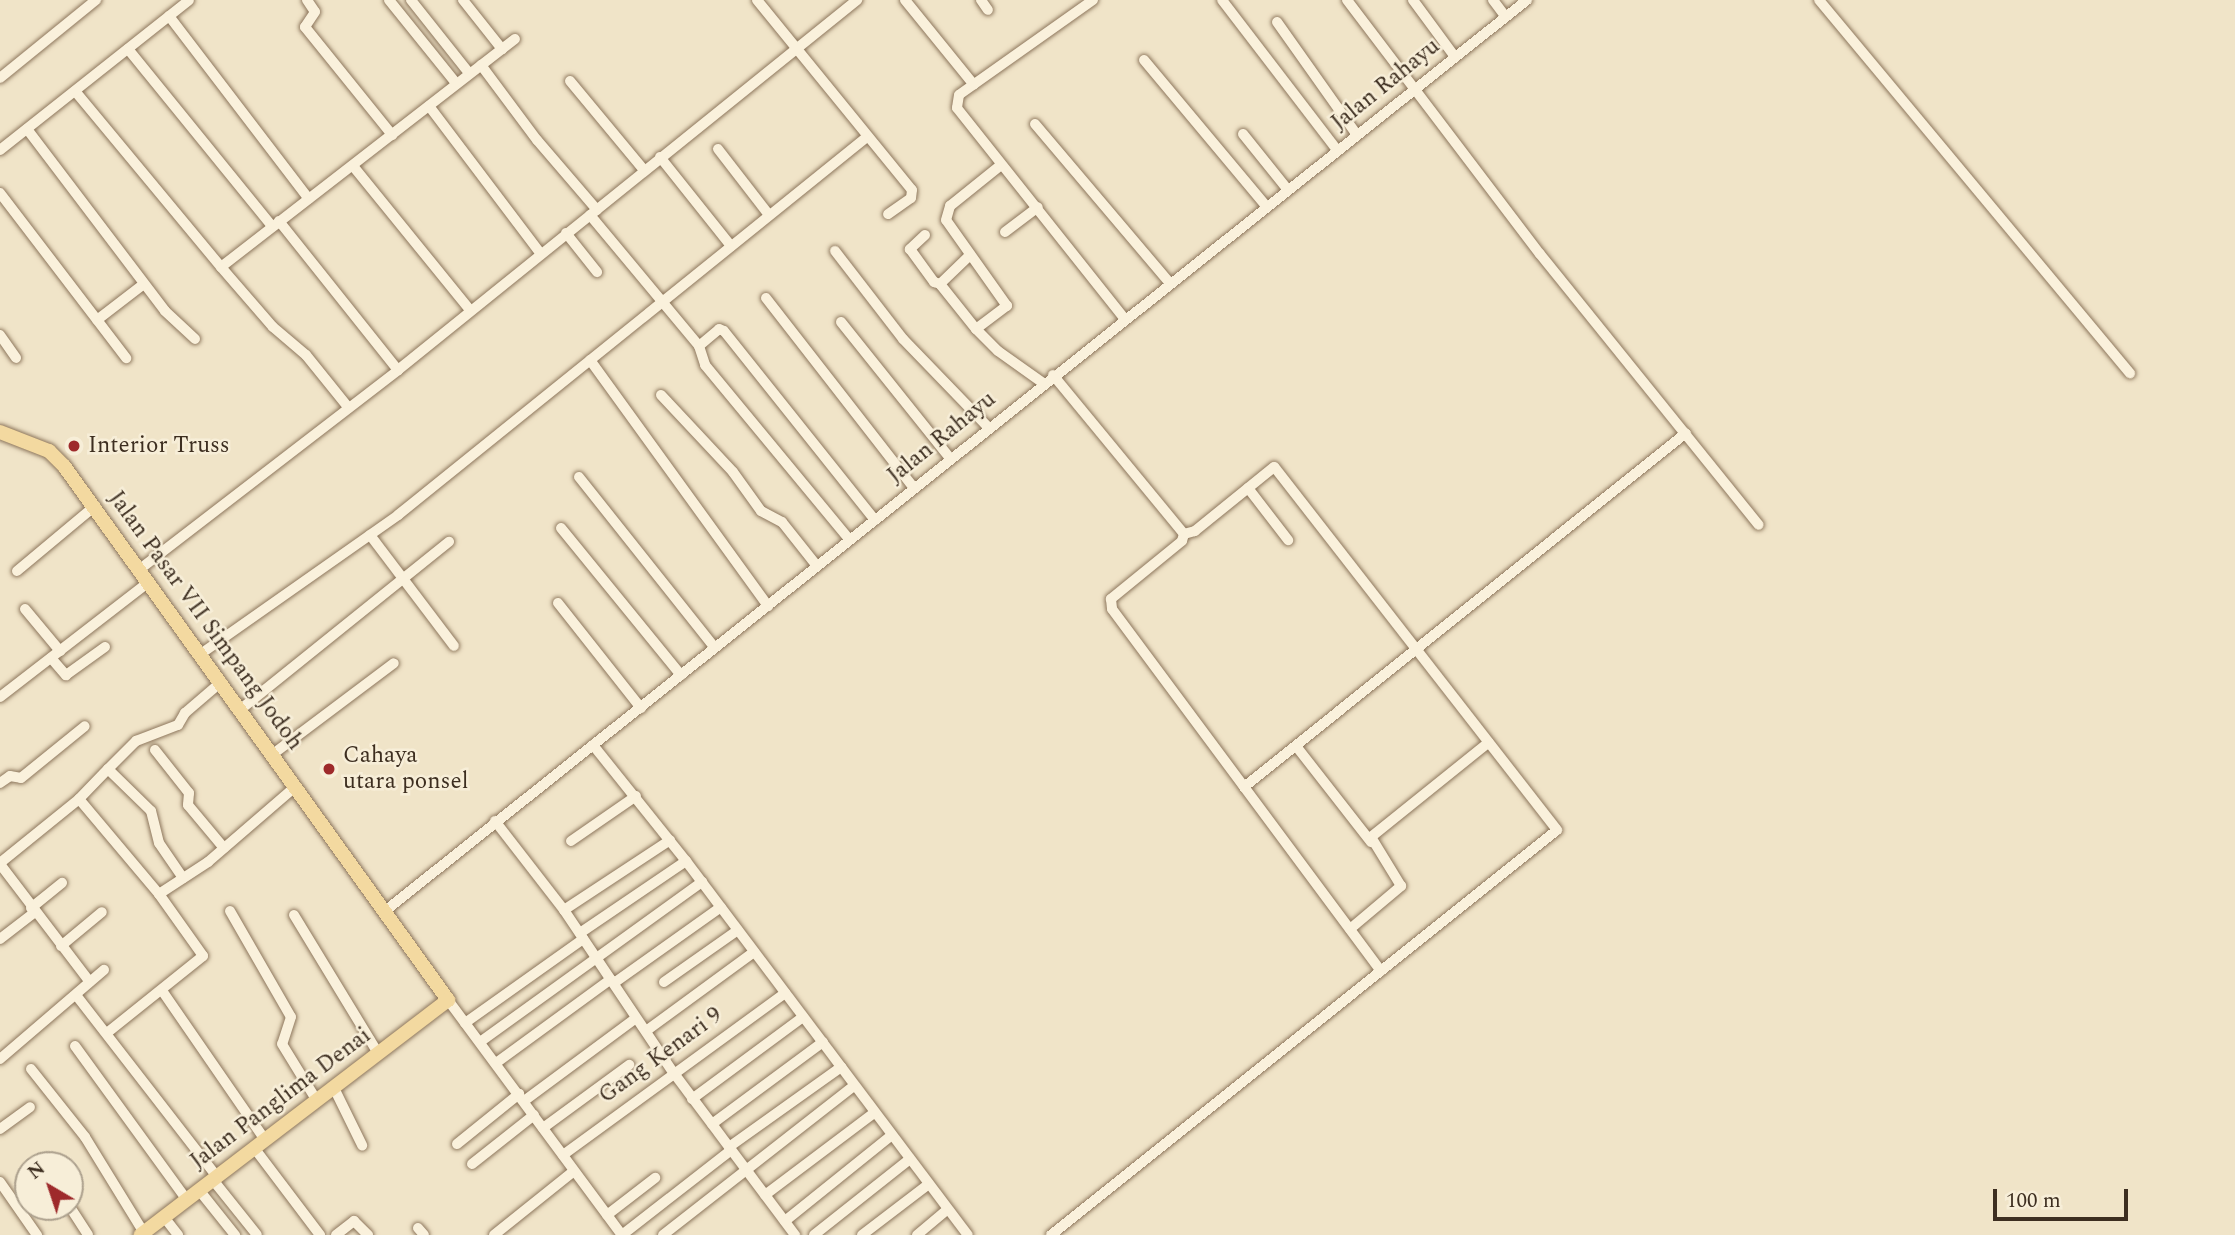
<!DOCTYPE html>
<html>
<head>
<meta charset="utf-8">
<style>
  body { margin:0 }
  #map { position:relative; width:2235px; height:1235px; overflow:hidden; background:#f0e4c8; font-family:Spectral,serif }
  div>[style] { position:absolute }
  .roads { filter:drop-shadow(0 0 2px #8d765c) drop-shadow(0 0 2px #8d765c) }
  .minor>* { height:10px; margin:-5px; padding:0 5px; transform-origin:5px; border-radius:5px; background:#faf1dc }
  .major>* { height:14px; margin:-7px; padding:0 7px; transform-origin:7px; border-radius:7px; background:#f3d9a0 }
  .dots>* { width:19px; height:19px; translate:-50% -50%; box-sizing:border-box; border:4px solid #f7eed8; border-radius:50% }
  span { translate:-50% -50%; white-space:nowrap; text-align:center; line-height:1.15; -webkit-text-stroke:5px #f7eed8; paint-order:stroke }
  .street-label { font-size:23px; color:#3d2e20 }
  .poi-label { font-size:23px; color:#3d2e20 }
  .left { translate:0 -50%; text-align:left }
  .north { position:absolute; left:14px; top:1151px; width:70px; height:70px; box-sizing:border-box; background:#f7eed8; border:2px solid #ada18e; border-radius:50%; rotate:321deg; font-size:19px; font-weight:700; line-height:28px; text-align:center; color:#3d2e20 }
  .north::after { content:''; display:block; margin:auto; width:24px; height:32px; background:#9e2a2b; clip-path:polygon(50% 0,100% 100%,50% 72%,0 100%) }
  .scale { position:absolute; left:1993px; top:1189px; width:135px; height:32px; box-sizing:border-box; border:4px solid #3d2e20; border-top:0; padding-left:9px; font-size:21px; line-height:24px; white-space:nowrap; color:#3d2e20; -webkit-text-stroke:5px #f7eed8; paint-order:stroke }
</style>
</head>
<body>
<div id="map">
  <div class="roads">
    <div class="minor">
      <i style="left:307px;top:0;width:14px;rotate:56deg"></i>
      <i style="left:315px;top:12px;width:18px;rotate:124deg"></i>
      <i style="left:305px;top:27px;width:139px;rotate:51.1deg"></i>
      <i style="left:389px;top:0;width:107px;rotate:51.1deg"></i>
      <i style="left:411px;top:0;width:93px;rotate:51.5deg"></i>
      <i style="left:463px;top:0;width:63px;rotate:51.5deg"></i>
      <i style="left:757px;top:0;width:245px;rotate:50.8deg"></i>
      <i style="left:912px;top:190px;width:8px;rotate:97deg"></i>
      <i style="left:911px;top:198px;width:28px;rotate:145deg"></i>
      <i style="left:905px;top:0;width:109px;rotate:50.9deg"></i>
      <i style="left:981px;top:0;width:12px;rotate:55deg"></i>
      <i style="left:1093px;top:0;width:164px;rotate:144.7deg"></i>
      <i style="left:959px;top:95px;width:13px;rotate:99deg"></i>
      <i style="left:957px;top:108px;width:270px;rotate:51.5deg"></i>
      <i style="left:1222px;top:0;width:190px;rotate:52.5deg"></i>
      <i style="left:1347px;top:0;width:319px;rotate:52.8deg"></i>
      <i style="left:1540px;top:254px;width:348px;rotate:51.1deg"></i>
      <i style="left:1413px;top:0;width:71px;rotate:53.6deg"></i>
      <i style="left:1493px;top:0;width:21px;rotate:53deg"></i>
      <i style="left:1819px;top:0;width:486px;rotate:50.2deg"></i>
      <i style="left:169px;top:16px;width:230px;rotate:52.6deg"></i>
      <i style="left:1277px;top:22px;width:138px;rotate:54.7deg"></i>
      <i style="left:128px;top:49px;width:228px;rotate:50.9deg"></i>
      <i style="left:1144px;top:60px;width:190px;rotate:50.1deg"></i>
      <i style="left:481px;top:65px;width:94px;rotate:53.3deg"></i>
      <i style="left:537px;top:140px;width:92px;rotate:49.4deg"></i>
      <i style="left:0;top:78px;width:124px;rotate:-39.1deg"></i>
      <i style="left:570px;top:81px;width:116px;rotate:50.3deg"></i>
      <i style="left:75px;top:91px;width:229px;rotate:50.3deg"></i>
      <i style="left:221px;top:267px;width:79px;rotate:49.1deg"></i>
      <i style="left:273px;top:327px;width:43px;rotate:40.3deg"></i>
      <i style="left:306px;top:355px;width:67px;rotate:51.1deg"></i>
      <i style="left:429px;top:106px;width:184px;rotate:52.9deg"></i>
      <i style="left:1035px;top:124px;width:209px;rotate:49.7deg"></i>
      <i style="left:27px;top:129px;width:228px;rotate:52.8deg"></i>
      <i style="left:165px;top:311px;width:41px;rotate:43deg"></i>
      <i style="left:1243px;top:134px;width:72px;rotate:51.2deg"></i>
      <i style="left:718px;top:149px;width:83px;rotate:52.3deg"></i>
      <i style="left:0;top:150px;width:241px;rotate:-38.4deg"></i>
      <i style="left:660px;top:157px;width:114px;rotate:51.4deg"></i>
      <i style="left:353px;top:166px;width:186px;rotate:50.9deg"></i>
      <i style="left:0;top:193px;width:208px;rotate:52.6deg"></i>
      <i style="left:590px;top:215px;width:170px;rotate:50.2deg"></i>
      <i style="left:699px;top:346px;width:26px;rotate:-40deg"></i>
      <i style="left:719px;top:329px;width:5px;rotate:22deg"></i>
      <i style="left:724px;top:331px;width:242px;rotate:51.4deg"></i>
      <i style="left:279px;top:221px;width:191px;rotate:51.4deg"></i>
      <i style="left:1005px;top:232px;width:41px;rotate:-37.1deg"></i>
      <i style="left:566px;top:233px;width:50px;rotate:51.5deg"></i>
      <i style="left:925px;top:235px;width:21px;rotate:137deg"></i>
      <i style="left:910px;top:249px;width:41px;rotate:54deg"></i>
      <i style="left:934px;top:282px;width:6px;rotate:18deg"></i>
      <i style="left:940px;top:284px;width:42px;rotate:-44deg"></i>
      <i style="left:835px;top:251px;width:111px;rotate:52.3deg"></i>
      <i style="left:903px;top:339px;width:122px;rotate:46deg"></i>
      <i style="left:221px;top:267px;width:372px;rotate:-37.8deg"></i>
      <i style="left:940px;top:284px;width:58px;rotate:51.3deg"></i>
      <i style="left:976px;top:329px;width:39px;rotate:-37deg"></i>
      <i style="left:1007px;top:306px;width:105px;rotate:-125.3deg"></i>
      <i style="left:946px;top:220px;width:15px;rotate:-74deg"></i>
      <i style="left:950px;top:206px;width:65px;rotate:-38.8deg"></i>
      <i style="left:766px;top:298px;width:241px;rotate:52.1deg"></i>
      <i style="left:97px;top:320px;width:59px;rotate:-37.5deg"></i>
      <i style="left:841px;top:322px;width:174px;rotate:51.3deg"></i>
      <i style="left:976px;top:329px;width:31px;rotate:45deg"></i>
      <i style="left:998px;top:351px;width:55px;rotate:35.4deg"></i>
      <i style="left:0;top:335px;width:28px;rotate:55deg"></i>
      <i style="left:699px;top:346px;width:20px;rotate:72deg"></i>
      <i style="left:705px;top:365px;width:227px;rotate:50.4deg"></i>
      <i style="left:590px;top:360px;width:304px;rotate:54.1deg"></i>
      <i style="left:1053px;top:375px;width:206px;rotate:50.5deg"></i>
      <i style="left:661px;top:395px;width:105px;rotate:46.9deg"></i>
      <i style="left:733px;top:472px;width:48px;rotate:54.3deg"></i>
      <i style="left:761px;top:511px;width:24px;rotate:28deg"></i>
      <i style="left:782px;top:522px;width:56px;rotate:51.5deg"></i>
      <i style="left:579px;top:477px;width:218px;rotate:51.5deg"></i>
      <i style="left:1248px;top:488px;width:66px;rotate:52.4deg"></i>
      <i style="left:561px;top:528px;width:190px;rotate:50.8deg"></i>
      <i style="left:1184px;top:534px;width:7px;rotate:106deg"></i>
      <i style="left:1182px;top:541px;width:92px;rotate:140.8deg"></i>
      <i style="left:1111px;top:599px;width:10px;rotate:84deg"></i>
      <i style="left:1112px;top:609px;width:451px;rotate:53.4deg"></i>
      <i style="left:370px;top:535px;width:139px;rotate:52.9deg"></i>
      <i style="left:140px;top:569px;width:326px;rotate:-37.6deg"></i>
      <i style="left:398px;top:370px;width:590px;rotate:-38.87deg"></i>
      <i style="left:17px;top:571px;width:102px;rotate:-39.8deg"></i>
      <i style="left:558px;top:603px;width:134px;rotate:51.7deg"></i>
      <i style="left:25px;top:609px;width:55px;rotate:50.2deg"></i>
      <i style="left:202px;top:653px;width:240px;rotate:-35.1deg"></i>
      <i style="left:398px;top:515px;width:602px;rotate:-38.87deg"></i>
      <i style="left:51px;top:658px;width:23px;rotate:49deg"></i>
      <i style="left:66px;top:675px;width:48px;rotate:-35.7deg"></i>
      <i style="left:0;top:697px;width:188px;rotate:-37.7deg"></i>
      <i style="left:241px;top:709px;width:267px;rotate:-38.8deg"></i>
      <i style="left:593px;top:745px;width:149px;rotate:51.3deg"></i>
      <i style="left:686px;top:861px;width:468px;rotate:53deg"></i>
      <i style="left:1296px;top:746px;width:122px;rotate:52deg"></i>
      <i style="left:155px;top:750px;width:55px;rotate:51.7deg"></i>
      <i style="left:189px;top:793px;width:12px;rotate:95deg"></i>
      <i style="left:188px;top:805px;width:56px;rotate:50.1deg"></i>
      <i style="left:273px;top:754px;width:151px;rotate:-36.9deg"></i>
      <i style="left:0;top:783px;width:12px;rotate:-35deg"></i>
      <i style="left:10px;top:776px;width:11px;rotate:10deg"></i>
      <i style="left:21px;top:778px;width:82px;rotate:-39.1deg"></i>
      <i style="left:1244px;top:787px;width:566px;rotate:-38.69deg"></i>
      <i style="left:79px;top:799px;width:124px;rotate:49.9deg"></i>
      <i style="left:159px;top:894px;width:76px;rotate:54.6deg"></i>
      <i style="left:203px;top:956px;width:123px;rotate:141.3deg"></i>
      <i style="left:495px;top:821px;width:113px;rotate:52.2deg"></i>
      <i style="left:564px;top:910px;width:195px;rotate:56.1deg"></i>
      <i style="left:673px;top:1072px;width:204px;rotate:53.2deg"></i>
      <i style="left:571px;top:841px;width:79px;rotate:-34.7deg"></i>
      <i style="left:0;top:863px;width:102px;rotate:-39deg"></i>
      <i style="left:79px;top:799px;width:42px;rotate:-46deg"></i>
      <i style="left:0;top:864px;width:148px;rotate:52.7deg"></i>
      <i style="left:183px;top:878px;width:42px;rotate:-124.4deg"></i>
      <i style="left:159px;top:843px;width:33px;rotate:-104deg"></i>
      <i style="left:151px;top:811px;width:60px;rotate:-135.7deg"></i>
      <i style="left:108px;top:769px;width:40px;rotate:-45deg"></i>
      <i style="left:136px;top:741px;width:45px;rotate:-20.9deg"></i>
      <i style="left:178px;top:725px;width:14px;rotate:-60deg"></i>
      <i style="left:185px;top:713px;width:48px;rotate:-40.7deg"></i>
      <i style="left:159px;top:894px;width:59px;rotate:-33.1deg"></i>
      <i style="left:208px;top:862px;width:116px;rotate:-40.8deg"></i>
      <i style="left:31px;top:908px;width:40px;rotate:-39deg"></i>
      <i style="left:564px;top:910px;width:127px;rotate:-33.4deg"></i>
      <i style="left:230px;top:911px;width:122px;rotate:60.1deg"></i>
      <i style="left:291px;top:1017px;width:28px;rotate:108deg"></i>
      <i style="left:282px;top:1044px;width:67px;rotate:58.4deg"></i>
      <i style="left:385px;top:911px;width:1461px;rotate:-38.58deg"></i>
      <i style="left:294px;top:915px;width:162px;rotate:58.7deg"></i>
      <i style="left:1350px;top:929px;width:67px;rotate:-40.1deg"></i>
      <i style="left:1401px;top:886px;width:57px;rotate:-121.5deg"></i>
      <i style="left:1371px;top:837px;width:151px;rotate:-38.8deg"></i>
      <i style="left:580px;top:933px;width:128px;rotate:-34.2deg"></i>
      <i style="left:0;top:939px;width:44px;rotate:-37.6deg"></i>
      <i style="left:61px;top:946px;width:53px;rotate:-39.7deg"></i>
      <i style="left:664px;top:982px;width:90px;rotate:-35.1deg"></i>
      <i style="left:614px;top:983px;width:131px;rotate:-35.4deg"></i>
      <i style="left:163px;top:992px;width:180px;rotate:55.4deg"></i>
      <i style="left:76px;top:995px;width:230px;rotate:52.2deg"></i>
      <i style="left:448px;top:1000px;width:292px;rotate:53.5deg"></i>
      <i style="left:465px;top:1023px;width:145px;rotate:-35.4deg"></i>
      <i style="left:646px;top:1031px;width:134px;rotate:-36.2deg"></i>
      <i style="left:480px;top:1042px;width:274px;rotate:-35.8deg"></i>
      <i style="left:75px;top:1046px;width:189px;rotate:54deg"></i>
      <i style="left:0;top:1059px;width:137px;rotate:-40.6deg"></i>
      <i style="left:496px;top:1063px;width:142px;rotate:-36.1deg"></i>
      <i style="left:31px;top:1069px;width:87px;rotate:51.5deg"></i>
      <i style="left:85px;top:1137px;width:113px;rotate:58.4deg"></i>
      <i style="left:334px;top:1088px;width:64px;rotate:63.8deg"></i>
      <i style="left:692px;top:1099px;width:138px;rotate:-36.5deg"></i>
      <i style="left:524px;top:1101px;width:139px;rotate:-36.5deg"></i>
      <i style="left:712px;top:1124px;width:138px;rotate:-36.5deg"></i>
      <i style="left:543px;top:1128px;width:107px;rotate:-36.2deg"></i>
      <i style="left:0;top:1129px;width:37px;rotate:-36deg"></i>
      <i style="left:457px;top:1144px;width:80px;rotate:-38.9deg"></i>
      <i style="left:729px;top:1147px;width:138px;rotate:-35.5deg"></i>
      <i style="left:255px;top:1149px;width:108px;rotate:52.9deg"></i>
      <i style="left:563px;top:1155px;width:275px;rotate:-36.1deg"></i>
      <i style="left:472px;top:1164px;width:79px;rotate:-38.3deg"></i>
      <i style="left:213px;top:1180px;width:70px;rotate:51.3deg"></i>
      <i style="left:0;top:1182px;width:65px;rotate:55.1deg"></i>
      <i style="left:199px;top:1190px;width:58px;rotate:51.3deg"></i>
      <i style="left:765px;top:1195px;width:136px;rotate:-37deg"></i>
      <i style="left:70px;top:1207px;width:33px;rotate:57deg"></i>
      <i style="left:607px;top:1215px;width:61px;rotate:-37.6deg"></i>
      <i style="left:164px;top:1217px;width:23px;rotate:52deg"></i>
      <i style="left:785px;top:1221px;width:137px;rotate:-38.8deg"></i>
      <i style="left:418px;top:1228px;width:9px;rotate:49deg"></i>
      <i style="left:336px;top:1235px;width:23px;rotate:-38deg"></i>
      <i style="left:354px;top:1221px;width:20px;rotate:45deg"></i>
      <i style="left:494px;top:1235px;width:102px;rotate:-38.7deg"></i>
      <i style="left:622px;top:1235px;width:138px;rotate:-37.9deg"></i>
      <i style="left:663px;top:1235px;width:242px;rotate:-38deg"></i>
      <i style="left:814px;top:1235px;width:122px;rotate:-38.4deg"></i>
      <i style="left:862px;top:1235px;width:84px;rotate:-37.3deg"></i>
      <i style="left:917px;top:1235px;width:40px;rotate:-40deg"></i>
      <i style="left:1051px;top:1235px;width:648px;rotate:-38.67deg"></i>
      <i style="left:1557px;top:830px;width:460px;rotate:-127.9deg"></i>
      <i style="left:1274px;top:467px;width:102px;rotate:141deg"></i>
      <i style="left:1195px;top:531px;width:11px;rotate:165deg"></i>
    </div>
    <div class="major">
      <i style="left:0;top:432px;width:53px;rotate:21.2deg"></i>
      <i style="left:49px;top:451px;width:21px;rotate:45deg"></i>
      <i style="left:64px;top:466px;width:658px;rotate:54.28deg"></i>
      <i style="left:448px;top:1000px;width:387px;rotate:142.6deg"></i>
    </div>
  </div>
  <div class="dots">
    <i style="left:74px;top:446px;background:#9e2a2b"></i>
    <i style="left:329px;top:769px;background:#9e2a2b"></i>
  </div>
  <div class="street-label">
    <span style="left:1386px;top:85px;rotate:-39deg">Jalan Rahayu</span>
    <span style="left:942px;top:438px;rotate:-39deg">Jalan Rahayu</span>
    <span style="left:205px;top:621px;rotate:54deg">Jalan Pasar VII Simpang Jodoh</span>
    <span style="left:661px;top:1056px;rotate:-36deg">Gang Kenari 9</span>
    <span style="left:281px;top:1099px;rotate:-37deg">Jalan Panglima Denai</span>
  </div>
  <div class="poi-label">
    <span class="left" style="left:88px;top:446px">Interior Truss</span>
    <span class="left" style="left:343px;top:769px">Cahaya<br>utara ponsel</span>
  </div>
  <div class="north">N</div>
  <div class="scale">100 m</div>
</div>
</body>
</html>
